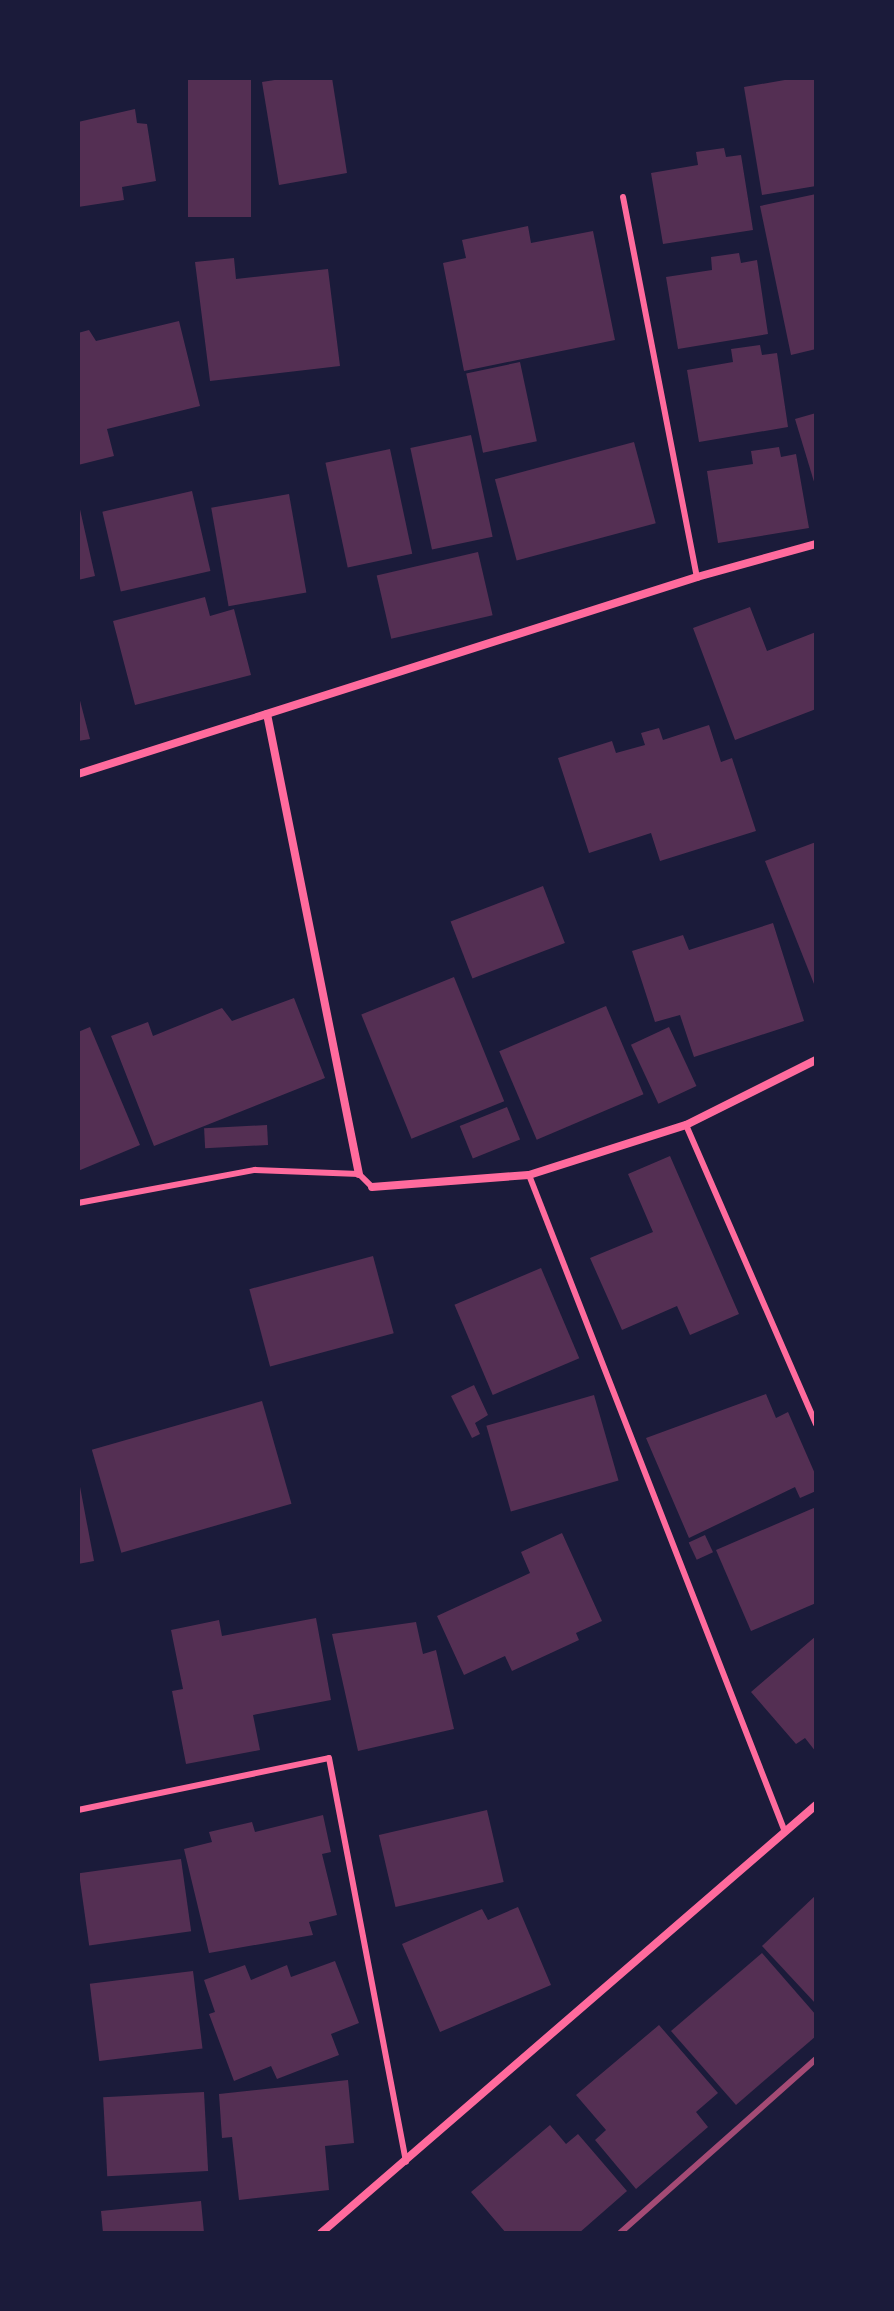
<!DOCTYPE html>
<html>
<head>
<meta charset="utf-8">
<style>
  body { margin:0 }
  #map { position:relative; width:894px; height:2311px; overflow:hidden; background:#1b1b3a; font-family:Jost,sans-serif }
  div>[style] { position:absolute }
  .building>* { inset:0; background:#542f53; transform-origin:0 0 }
  .service>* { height:6px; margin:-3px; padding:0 3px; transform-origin:3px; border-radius:3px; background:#ff6b9d }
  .minor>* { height:8px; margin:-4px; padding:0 4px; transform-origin:4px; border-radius:4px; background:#ff6b9d }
  .rail>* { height:6px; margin:-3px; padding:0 3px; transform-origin:3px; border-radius:3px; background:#a44b75 }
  span { translate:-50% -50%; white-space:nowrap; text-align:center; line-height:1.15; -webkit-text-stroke:6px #1b1b3a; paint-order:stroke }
  .frame { position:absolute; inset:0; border:80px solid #1b1b3a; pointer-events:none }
</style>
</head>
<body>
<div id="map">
  <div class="building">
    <i style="left:188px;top:78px;width:63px;height:139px"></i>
    <i style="clip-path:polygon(287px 78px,332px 78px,347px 173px,279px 185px,262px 82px)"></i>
    <i style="clip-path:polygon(796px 78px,816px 78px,816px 186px,762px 195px,744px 87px)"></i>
    <i style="clip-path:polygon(135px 109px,137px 123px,147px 124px,156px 181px,122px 187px,124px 200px,78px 207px,78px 122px)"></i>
    <i style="clip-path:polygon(724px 148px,726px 157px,741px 155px,753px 230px,663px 244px,651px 173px,698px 165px,696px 152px)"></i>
    <i style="clip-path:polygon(816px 194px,816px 349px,791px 355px,760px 206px)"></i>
    <i style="clip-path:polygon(528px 226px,531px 243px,593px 231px,615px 340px,464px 371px,443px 263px,466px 258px,462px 240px)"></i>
    <i style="clip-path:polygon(739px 253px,741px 263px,757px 260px,768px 334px,678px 349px,666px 277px,712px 270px,711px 257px)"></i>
    <i style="clip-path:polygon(234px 258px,236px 279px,328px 269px,340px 366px,210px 381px,195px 262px)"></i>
    <i style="clip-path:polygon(179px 321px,200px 406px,107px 429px,114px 456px,78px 465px,78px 333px,89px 330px,96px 341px)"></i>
    <i style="clip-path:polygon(760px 345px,762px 355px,777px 353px,788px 427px,699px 442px,687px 370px,733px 362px,731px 349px)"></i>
    <i style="left:520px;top:362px;width:81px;height:55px;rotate:78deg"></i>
    <i style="clip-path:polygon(816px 413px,816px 485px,815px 485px,795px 419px)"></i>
    <i style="left:471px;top:435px;width:104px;height:62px;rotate:78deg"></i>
    <i style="left:634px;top:442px;width:84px;height:144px;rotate:75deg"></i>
    <i style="clip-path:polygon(779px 447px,781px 457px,796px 454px,809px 528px,718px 543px,707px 471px,753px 464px,751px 451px)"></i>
    <i style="left:390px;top:449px;width:107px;height:66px;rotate:78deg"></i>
    <i style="left:192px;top:491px;width:82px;height:92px;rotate:77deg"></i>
    <i style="left:289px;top:494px;width:100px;height:79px;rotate:80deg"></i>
    <i style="clip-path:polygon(79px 505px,95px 576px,78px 580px,78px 506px)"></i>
    <i style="left:478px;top:552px;width:65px;height:104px;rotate:77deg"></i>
    <i style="clip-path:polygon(205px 597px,210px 616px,234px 609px,251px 675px,135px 705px,113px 621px)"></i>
    <i style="clip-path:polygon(750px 607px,767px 651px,816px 632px,816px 709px,735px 740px,693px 628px)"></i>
    <i style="clip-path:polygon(78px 693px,90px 739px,78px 741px)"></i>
    <i style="clip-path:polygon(709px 725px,721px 762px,732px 758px,756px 831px,660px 861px,651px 833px,589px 853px,558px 758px,612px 741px,616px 753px,645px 745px,641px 733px,659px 728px,663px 740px)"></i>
    <i style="clip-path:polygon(816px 842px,816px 989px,765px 861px)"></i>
    <i style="left:543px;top:886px;width:61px;height:99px;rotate:69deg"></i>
    <i style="clip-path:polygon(773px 923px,804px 1021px,694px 1057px,680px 1015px,655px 1022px,632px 951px,683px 935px,689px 950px)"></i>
    <i style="left:454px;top:977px;width:134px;height:100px;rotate:68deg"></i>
    <i style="clip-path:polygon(294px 998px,325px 1078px,154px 1146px,111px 1036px,148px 1022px,153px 1036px,222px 1008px,232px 1021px)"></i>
    <i style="left:606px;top:1006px;width:96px;height:116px;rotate:67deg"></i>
    <i style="clip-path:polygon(90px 1027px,140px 1145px,78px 1171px,78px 1032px)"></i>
    <i style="left:669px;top:1027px;width:65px;height:42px;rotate:65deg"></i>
    <i style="left:507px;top:1107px;width:35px;height:51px;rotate:68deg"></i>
    <i style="left:267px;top:1125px;width:20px;height:63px;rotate:87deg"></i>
    <i style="clip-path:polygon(670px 1156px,739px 1314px,690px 1335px,677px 1306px,622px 1330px,590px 1258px,653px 1232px,628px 1174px)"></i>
    <i style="left:373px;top:1256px;width:80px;height:128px;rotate:75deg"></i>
    <i style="left:541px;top:1268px;width:98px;height:94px;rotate:67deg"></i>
    <i style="clip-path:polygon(474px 1385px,488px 1415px,475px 1423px,480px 1434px,472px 1438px,451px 1396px)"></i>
    <i style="clip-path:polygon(766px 1394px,776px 1418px,788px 1412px,816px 1476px,816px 1491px,800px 1498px,795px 1487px,689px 1538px,646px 1438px)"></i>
    <i style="left:594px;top:1395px;width:89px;height:112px;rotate:74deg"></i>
    <i style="left:262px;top:1401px;width:107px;height:177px;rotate:74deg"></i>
    <i style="clip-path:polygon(78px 1476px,94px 1561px,78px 1564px)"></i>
    <i style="clip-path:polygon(816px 1507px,816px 1603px,751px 1631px,716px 1550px)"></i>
    <i style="clip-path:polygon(562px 1533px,602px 1621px,576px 1633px,579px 1640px,512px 1671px,505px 1656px,464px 1675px,437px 1616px,530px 1573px,521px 1552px)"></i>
    <i style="left:705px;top:1535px;width:19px;height:18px;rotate:65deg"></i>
    <i style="clip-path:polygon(316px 1618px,331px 1700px,253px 1715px,260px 1750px,186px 1764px,172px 1691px,183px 1689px,171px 1630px,219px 1620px,222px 1636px)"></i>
    <i style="clip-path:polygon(416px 1622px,423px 1654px,436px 1650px,454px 1729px,358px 1751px,332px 1634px)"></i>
    <i style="clip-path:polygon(816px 1636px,816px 1752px,805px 1738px,796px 1744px,751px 1692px)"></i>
    <i style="left:487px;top:1810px;width:74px;height:111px;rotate:77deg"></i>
    <i style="clip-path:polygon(323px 1815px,331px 1852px,322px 1854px,337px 1915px,309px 1922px,313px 1935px,209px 1953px,184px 1849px,212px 1842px,209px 1832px,252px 1822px,255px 1832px)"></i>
    <i style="left:181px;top:1859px;width:73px;height:103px;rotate:82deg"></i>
    <i style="clip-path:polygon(816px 1895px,816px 2004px,762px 1946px)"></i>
    <i style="clip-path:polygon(518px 1907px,551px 1985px,440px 2032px,402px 1944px,482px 1909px,488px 1920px)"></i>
    <i style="clip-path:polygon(762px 1953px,816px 2015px,816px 2036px,736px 2105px,671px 2031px)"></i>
    <i style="clip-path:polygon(335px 1961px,359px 2023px,331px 2034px,339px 2055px,277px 2079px,271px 2066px,234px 2081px,209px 2014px,215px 2012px,204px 1980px,245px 1965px,251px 1980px,287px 1965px,291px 1977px)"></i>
    <i style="left:193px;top:1971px;width:78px;height:104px;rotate:83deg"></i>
    <i style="clip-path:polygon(659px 2025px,718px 2093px,696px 2112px,708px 2127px,636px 2189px,595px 2140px,606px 2130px,576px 2095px)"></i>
    <i style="clip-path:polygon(348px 2080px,354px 2143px,325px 2146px,329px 2190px,239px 2200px,232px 2137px,222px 2138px,219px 2094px)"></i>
    <i style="left:204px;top:2092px;width:79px;height:101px;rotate:87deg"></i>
    <i style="clip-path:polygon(550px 2125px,566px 2144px,578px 2134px,627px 2191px,579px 2233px,506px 2233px,471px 2192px)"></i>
    <i style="clip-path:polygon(201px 2201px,204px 2233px,103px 2233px,101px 2211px)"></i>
  </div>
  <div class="service">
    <i style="left:623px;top:197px;width:387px;rotate:79deg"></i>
    <i style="left:686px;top:1125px;width:326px;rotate:66.5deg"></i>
    <i style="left:529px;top:1175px;width:705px;rotate:68.71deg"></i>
    <i style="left:78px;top:1203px;width:180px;rotate:-10.6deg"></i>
    <i style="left:255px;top:1170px;width:104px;rotate:2.2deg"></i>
    <i style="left:359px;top:1174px;width:18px;rotate:45deg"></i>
    <i style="left:78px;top:1810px;width:256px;rotate:-11.7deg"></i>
    <i style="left:329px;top:1758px;width:411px;rotate:79.2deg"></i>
  </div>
  <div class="minor">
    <i style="left:267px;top:714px;width:469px;rotate:78.7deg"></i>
    <i style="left:78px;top:774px;width:650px;rotate:-17.65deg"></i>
    <i style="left:697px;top:577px;width:123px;rotate:-15.5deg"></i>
    <i style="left:372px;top:1187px;width:157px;rotate:-4.4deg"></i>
    <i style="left:529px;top:1175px;width:165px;rotate:-17.7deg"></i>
    <i style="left:686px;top:1125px;width:145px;rotate:-26.6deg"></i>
    <i style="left:321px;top:2233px;width:654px;rotate:-40.85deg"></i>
  </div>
  <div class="rail">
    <i style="left:620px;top:2233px;width:262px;rotate:-41.6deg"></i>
  </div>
  <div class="frame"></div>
</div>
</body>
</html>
